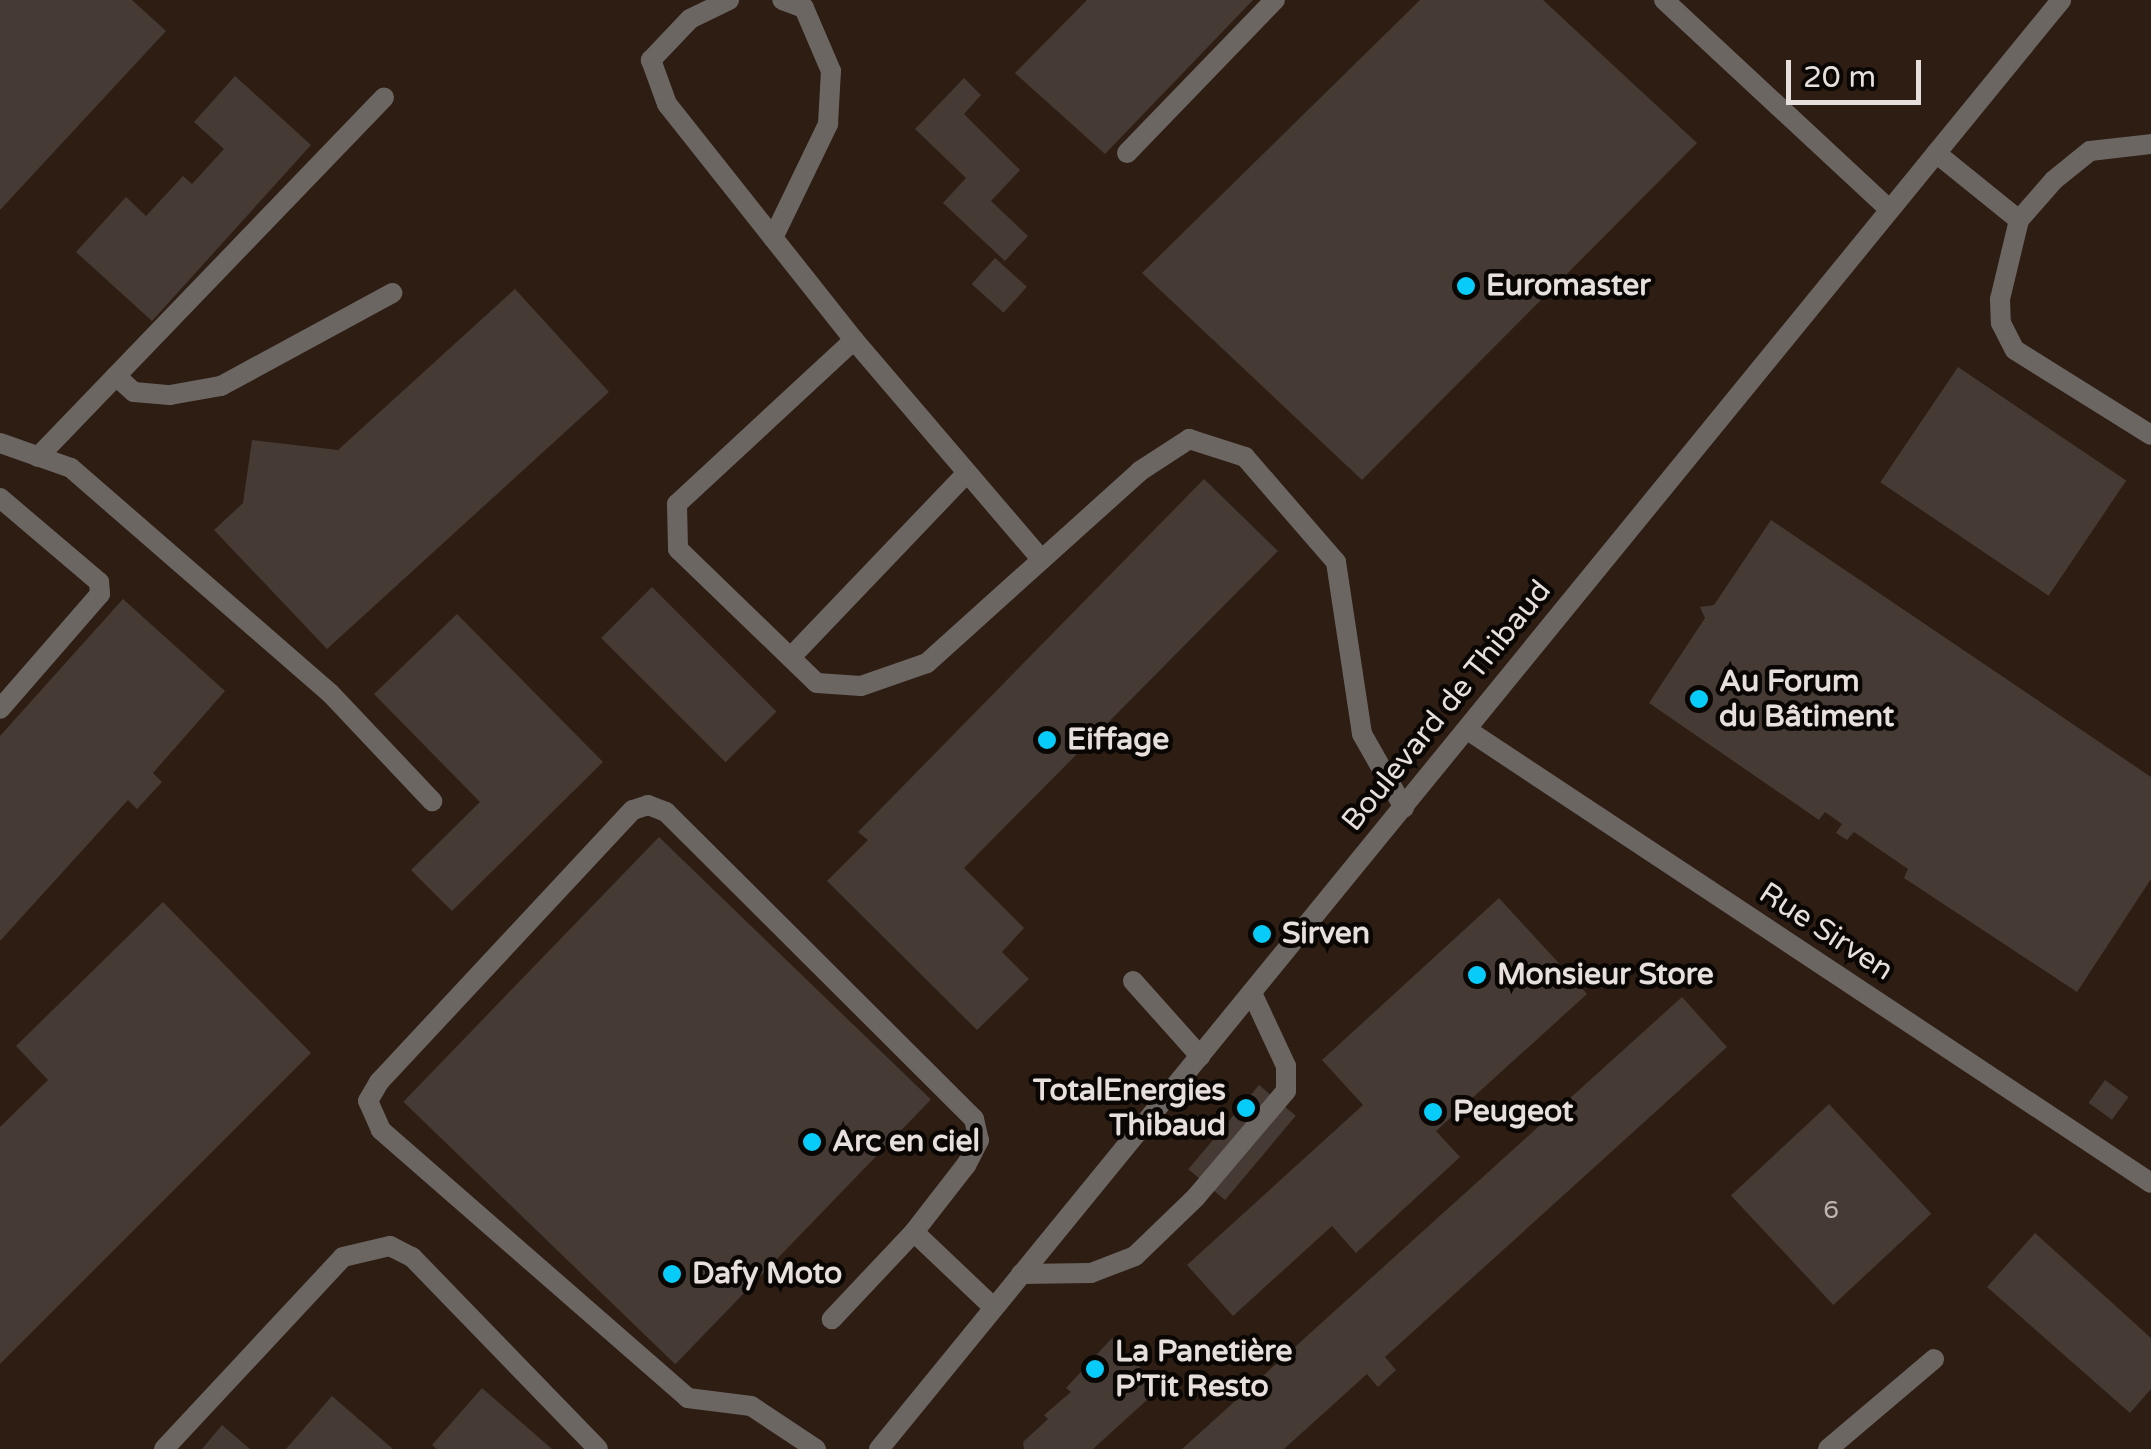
<!DOCTYPE html>
<html>
<head>
<meta charset="utf-8">
<style>
  body { margin:0 }
  #map { position:relative; width:2151px; height:1449px; overflow:hidden; background:#231913; font-family:"Varela Round",sans-serif }
  div>[style] { position:absolute }
  .built>* { inset:0; background:#2d1d13; transform-origin:0 0 }
  .building>* { inset:0; background:#463b34; transform-origin:0 0 }
  .service>* { height:20px; margin:-10px; padding:0 10px; transform-origin:10px; border-radius:10px; background:#6c6663 }
  .minor>* { height:20px; margin:-10px; padding:0 10px; transform-origin:10px; border-radius:10px; background:#6c6663 }
  .tertiary>* { height:20px; margin:-10px; padding:0 10px; transform-origin:10px; border-radius:10px; background:#6c6663 }
  .dots>* { width:28px; height:28px; translate:-50% -50%; box-sizing:border-box; border:5px solid #090604; border-radius:50% }
  span { translate:-50% -50%; white-space:nowrap; text-align:center; line-height:1.15; -webkit-text-stroke:9px #090604; paint-order:stroke }
  .number-label { font-size:25px; color:#bfb6b1 }
  .number-label span { -webkit-text-stroke-width:0 }
  .poi-label { font-size:30px; color:#e7dfdb; font-weight:700 }
  .left { translate:0 -50%; text-align:left }
  .right { translate:-100% -50%; text-align:right }
  .street-label { font-size:30px; color:#e7dfdb }
  .scale { position:absolute; left:1786px; top:60px; width:135px; height:45px; box-sizing:border-box; border:5px solid #e7dfdb; border-top:0; padding-left:12px; font-size:30px; line-height:35px; white-space:nowrap; color:#e7dfdb; -webkit-text-stroke:8px #090604; paint-order:stroke }
</style>
</head>
<body>
<div id="map">
  <div class="built">
    <i style="left:0;top:0;width:2151px;height:1449px"></i>
  </div>
  <div class="building">
    <i style="clip-path:polygon(0 0,132px 0,166px 31px,0 210px)"></i>
    <i style="clip-path:polygon(1087px 0,1253px 0,1105px 154px,1015px 73px)"></i>
    <i style="clip-path:polygon(1420px 0,1543px 0,1697px 143px,1362px 480px,1142px 273px)"></i>
    <i style="clip-path:polygon(235px 76px,311px 145px,152px 321px,76px 252px,126px 197px,146px 216px,183px 176px,192px 184px,224px 149px,194px 122px)"></i>
    <i style="clip-path:polygon(964px 78px,981px 95px,964px 114px,1020px 170px,991px 201px,1028px 236px,1005px 261px,943px 203px,966px 178px,915px 129px)"></i>
    <i style="left:995px;top:258px;width:43px;height:35px;rotate:42deg"></i>
    <i style="clip-path:polygon(515px 289px,609px 392px,327px 649px,214px 530px,243px 503px,252px 440px,338px 450px)"></i>
    <i style="left:1958px;top:367px;width:203px;height:139px;rotate:34deg"></i>
    <i style="clip-path:polygon(1204px 479px,1278px 551px,964px 868px,1024px 928px,1002px 952px,1029px 979px,977px 1030px,827px 881px,868px 840px,858px 832px)"></i>
    <i style="clip-path:polygon(1771px 520px,2151px 777px,2151px 879px,2077px 992px,1904px 878px,1908px 869px,1854px 832px,1847px 840px,1836px 833px,1842px 824px,1825px 812px,1819px 820px,1649px 703px,1705px 618px,1700px 607px,1714px 605px)"></i>
    <i style="left:652px;top:587px;width:176px;height:72px;rotate:45deg"></i>
    <i style="clip-path:polygon(123px 599px,225px 691px,153px 773px,162px 782px,137px 809px,128px 800px,0 941px,0 736px)"></i>
    <i style="clip-path:polygon(457px 614px,603px 762px,452px 911px,411px 870px,480px 802px,374px 694px)"></i>
    <i style="left:659px;top:837px;width:378px;height:368px;rotate:44deg"></i>
    <i style="clip-path:polygon(1499px 898px,1587px 994px,1436px 1131px,1460px 1157px,1356px 1253px,1332px 1226px,1233px 1316px,1187px 1265px,1363px 1105px,1322px 1060px)"></i>
    <i style="clip-path:polygon(163px 902px,311px 1053px,0 1364px,0 1127px,48px 1080px,16px 1046px)"></i>
    <i style="clip-path:polygon(1682px 997px,1727px 1047px,1385px 1357px,1396px 1370px,1378px 1387px,1367px 1374px,1284px 1449px,1182px 1449px)"></i>
    <i style="left:2105px;top:1080px;width:29px;height:28px;rotate:36deg"></i>
    <i style="left:1259px;top:1085px;width:48px;height:110px;rotate:40deg"></i>
    <i style="left:1829px;top:1104px;width:150px;height:134px;rotate:47deg"></i>
    <i style="clip-path:polygon(2035px 1233px,2151px 1338px,2151px 1389px,2130px 1413px,1987px 1287px)"></i>
    <i style="clip-path:polygon(1112px 1338px,1160px 1388px,1093px 1449px,1024px 1449px,1023px 1442px,1048px 1419px,1044px 1415px,1071px 1392px,1066px 1388px)"></i>
    <i style="clip-path:polygon(482px 1388px,552px 1449px,437px 1449px,432px 1445px)"></i>
    <i style="clip-path:polygon(332px 1396px,393px 1449px,286px 1449px)"></i>
    <i style="clip-path:polygon(222px 1425px,250px 1449px,202px 1449px)"></i>
  </div>
  <div class="service">
    <i style="left:729px;top:0;width:43px;rotate:154deg"></i>
    <i style="left:690px;top:19px;width:57px;rotate:133.6deg"></i>
    <i style="left:651px;top:60px;width:47px;rotate:70deg"></i>
    <i style="left:667px;top:104px;width:301px;rotate:51.6deg"></i>
    <i style="left:854px;top:340px;width:289px;rotate:49.5deg"></i>
    <i style="left:1664px;top:0;width:307px;rotate:42.9deg"></i>
    <i style="left:1127px;top:153px;width:213px;rotate:-46deg"></i>
    <i style="left:1936px;top:153px;width:107px;rotate:38.9deg"></i>
    <i style="left:2019px;top:220px;width:53px;rotate:-48.8deg"></i>
    <i style="left:2054px;top:180px;width:46px;rotate:-38.9deg"></i>
    <i style="left:2090px;top:151px;width:61px;rotate:-6.5deg"></i>
    <i style="left:2019px;top:220px;width:81px;rotate:103.5deg"></i>
    <i style="left:2000px;top:299px;width:24px;rotate:88deg"></i>
    <i style="left:2001px;top:323px;width:30px;rotate:63deg"></i>
    <i style="left:2015px;top:350px;width:160px;rotate:32deg"></i>
    <i style="left:773px;top:238px;width:127px;rotate:-64.2deg"></i>
    <i style="left:828px;top:124px;width:53px;rotate:-86.8deg"></i>
    <i style="left:831px;top:71px;width:69px;rotate:-113.2deg"></i>
    <i style="left:804px;top:8px;width:23px;rotate:-160deg"></i>
    <i style="left:854px;top:340px;width:241px;rotate:137.2deg"></i>
    <i style="left:677px;top:504px;width:45px;rotate:88.7deg"></i>
    <i style="left:678px;top:549px;width:193px;rotate:44deg"></i>
    <i style="left:817px;top:683px;width:44px;rotate:3.9deg"></i>
    <i style="left:861px;top:686px;width:70px;rotate:-19.2deg"></i>
    <i style="left:927px;top:663px;width:287px;rotate:-42deg"></i>
    <i style="left:1140px;top:471px;width:59px;rotate:-33.1deg"></i>
    <i style="left:1189px;top:439px;width:59px;rotate:17.8deg"></i>
    <i style="left:1245px;top:457px;width:139px;rotate:49.1deg"></i>
    <i style="left:1336px;top:562px;width:174px;rotate:81.4deg"></i>
    <i style="left:1362px;top:734px;width:85px;rotate:60.4deg"></i>
    <i style="left:116px;top:376px;width:24px;rotate:42deg"></i>
    <i style="left:134px;top:392px;width:36px;rotate:5deg"></i>
    <i style="left:170px;top:395px;width:52px;rotate:-10deg"></i>
    <i style="left:221px;top:386px;width:195px;rotate:-28.5deg"></i>
    <i style="left:0;top:443px;width:75px;rotate:19.4deg"></i>
    <i style="left:71px;top:468px;width:343px;rotate:41deg"></i>
    <i style="left:330px;top:693px;width:149px;rotate:46.6deg"></i>
    <i style="left:38px;top:457px;width:499px;rotate:-46.1deg"></i>
    <i style="left:0;top:498px;width:130px;rotate:40.3deg"></i>
    <i style="left:99px;top:582px;width:12px;rotate:85deg"></i>
    <i style="left:100px;top:594px;width:152px;rotate:131deg"></i>
    <i style="left:791px;top:657px;width:255px;rotate:-46.3deg"></i>
    <i style="left:1133px;top:981px;width:101px;rotate:48.2deg"></i>
    <i style="left:914px;top:1232px;width:110px;rotate:43.5deg"></i>
    <i style="left:1021px;top:1274px;width:70px;rotate:-0.8deg"></i>
    <i style="left:1091px;top:1273px;width:47px;rotate:-21.1deg"></i>
    <i style="left:1135px;top:1256px;width:85px;rotate:-44deg"></i>
    <i style="left:1196px;top:1197px;width:139px;rotate:-49.7deg"></i>
    <i style="left:1286px;top:1091px;width:25px;rotate:-90deg"></i>
    <i style="left:1286px;top:1066px;width:81px;rotate:-115deg"></i>
    <i style="left:164px;top:1449px;width:262px;rotate:-47deg"></i>
    <i style="left:343px;top:1257px;width:48px;rotate:-13.2deg"></i>
    <i style="left:390px;top:1246px;width:25px;rotate:27deg"></i>
    <i style="left:412px;top:1257px;width:267px;rotate:45.9deg"></i>
    <i style="left:816px;top:1449px;width:78px;rotate:-146.5deg"></i>
    <i style="left:751px;top:1406px;width:64px;rotate:-172.8deg"></i>
    <i style="left:688px;top:1398px;width:408px;rotate:-138.9deg"></i>
    <i style="left:381px;top:1130px;width:32px;rotate:-114deg"></i>
    <i style="left:368px;top:1101px;width:22px;rotate:-60deg"></i>
    <i style="left:379px;top:1082px;width:372px;rotate:-47deg"></i>
    <i style="left:633px;top:810px;width:16px;rotate:-18deg"></i>
    <i style="left:648px;top:805px;width:19px;rotate:21deg"></i>
    <i style="left:666px;top:812px;width:435px;rotate:44.9deg"></i>
    <i style="left:974px;top:1119px;width:22px;rotate:77deg"></i>
    <i style="left:979px;top:1140px;width:28px;rotate:117deg"></i>
    <i style="left:966px;top:1165px;width:85px;rotate:127.8deg"></i>
    <i style="left:914px;top:1232px;width:120px;rotate:133.3deg"></i>
    <i style="left:1828px;top:1449px;width:139px;rotate:-40.3deg"></i>
  </div>
  <div class="minor">
    <i style="left:1469px;top:731px;width:818px;rotate:33.53deg"></i>
  </div>
  <div class="tertiary">
    <i style="left:879px;top:1449px;width:1870px;rotate:-50.79deg"></i>
  </div>
  <div class="dots">
    <i style="left:1466px;top:286px;background:#07cbf9"></i>
    <i style="left:1699px;top:699px;background:#07cbf9"></i>
    <i style="left:1047px;top:740px;background:#07cbf9"></i>
    <i style="left:1262px;top:934px;background:#07cbf9"></i>
    <i style="left:1477px;top:975px;background:#07cbf9"></i>
    <i style="left:1246px;top:1108px;background:#07cbf9"></i>
    <i style="left:1433px;top:1112px;background:#07cbf9"></i>
    <i style="left:812px;top:1142px;background:#07cbf9"></i>
    <i style="left:672px;top:1274px;background:#07cbf9"></i>
    <i style="left:1095px;top:1369px;background:#07cbf9"></i>
  </div>
  <div class="number-label">
    <span style="left:1831px;top:1210px">6</span>
  </div>
  <div class="poi-label">
    <span class="left" style="left:1486px;top:286px">Euromaster</span>
    <span class="left" style="left:1719px;top:699px">Au Forum<br>du Bâtiment</span>
    <span class="left" style="left:1067px;top:740px">Eiffage</span>
    <span class="left" style="left:1282px;top:934px">Sirven</span>
    <span class="left" style="left:1497px;top:975px">Monsieur Store</span>
    <span class="right" style="left:1226px;top:1108px">TotalEnergies<br>Thibaud</span>
    <span class="left" style="left:1453px;top:1112px">Peugeot</span>
    <span class="left" style="left:832px;top:1142px">Arc en ciel</span>
    <span class="left" style="left:692px;top:1274px">Dafy Moto</span>
    <span class="left" style="left:1115px;top:1369px">La Panetière<br>P'Tit Resto</span>
  </div>
  <div class="street-label">
    <span style="left:1447px;top:706px;rotate:-51deg">Boulevard de Thibaud</span>
    <span style="left:1826px;top:932px;rotate:33deg">Rue Sirven</span>
  </div>
  <div class="scale">20 m</div>
</div>
</body>
</html>
